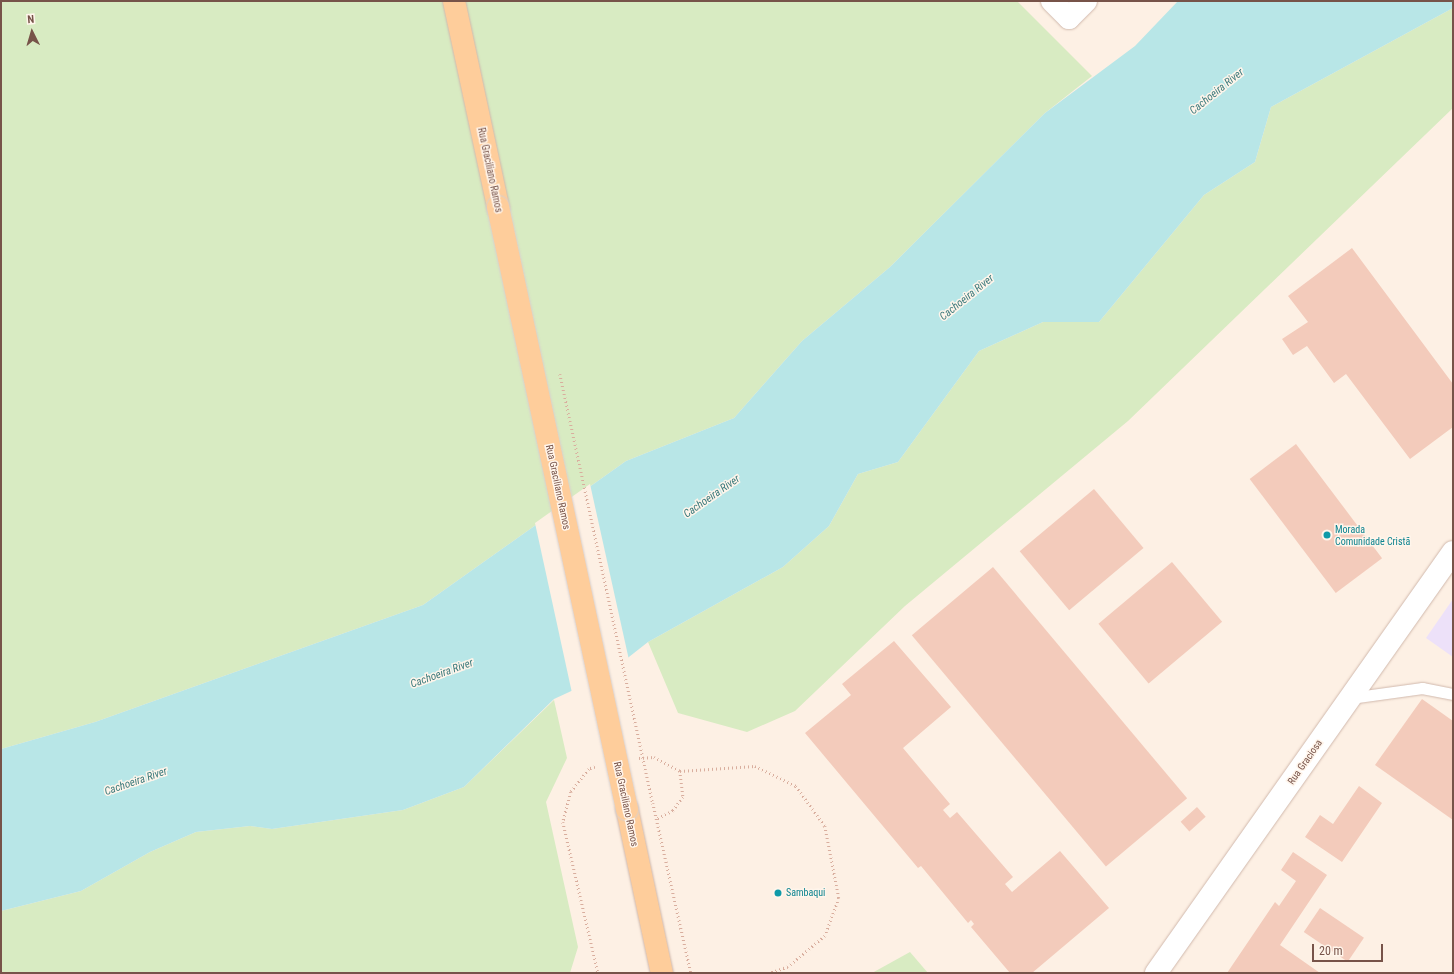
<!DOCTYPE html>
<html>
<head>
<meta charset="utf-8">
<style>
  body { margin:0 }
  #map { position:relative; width:1454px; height:974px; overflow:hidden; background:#fdf0e4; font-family:"Roboto Condensed",sans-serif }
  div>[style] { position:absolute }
  .education>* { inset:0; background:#ede1f9 }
  .green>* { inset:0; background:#d8ebc2 }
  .water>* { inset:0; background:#b8e6e7 }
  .pier>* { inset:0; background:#fdf0e4 }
  .building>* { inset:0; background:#f3cbbb; transform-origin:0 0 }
  .path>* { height:2.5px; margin-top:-1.25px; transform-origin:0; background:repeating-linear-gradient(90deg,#d9ae9e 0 1px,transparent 0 4px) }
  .roads { filter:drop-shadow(0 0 1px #d1b9ad) drop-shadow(0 0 1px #d1b9ad) }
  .service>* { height:11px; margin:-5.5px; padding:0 5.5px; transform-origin:5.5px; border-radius:5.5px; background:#fff }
  .minor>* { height:22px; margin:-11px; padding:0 11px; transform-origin:11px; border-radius:11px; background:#fff }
  .primary>* { height:22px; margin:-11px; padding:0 11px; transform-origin:11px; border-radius:11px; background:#fecd9b }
  .path-bridge>* { height:2.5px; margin-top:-1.25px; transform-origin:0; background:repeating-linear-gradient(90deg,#d9ae9e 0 1px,transparent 0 4px) }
  .bridges { filter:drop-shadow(0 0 1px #d9cfcc) drop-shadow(0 0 1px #d9cfcc) }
  .primary-bridge>* { height:22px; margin:-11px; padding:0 11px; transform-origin:11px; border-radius:11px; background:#fecd9b }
  .dots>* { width:11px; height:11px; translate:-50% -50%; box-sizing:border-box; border:2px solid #fff5eb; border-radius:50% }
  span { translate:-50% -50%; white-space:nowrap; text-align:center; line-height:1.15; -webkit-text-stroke:3px #fff5eb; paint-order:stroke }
  .street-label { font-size:10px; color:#775349 }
  .culture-label { font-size:10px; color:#0d838f }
  .left { translate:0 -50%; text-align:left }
  .water-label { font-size:11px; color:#3c7a7c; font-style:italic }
  .frame { position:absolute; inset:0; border:2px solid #775349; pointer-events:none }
  .north { position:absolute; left:12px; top:12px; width:40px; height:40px; -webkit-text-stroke:3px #fff5eb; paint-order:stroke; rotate:355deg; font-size:11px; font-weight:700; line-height:16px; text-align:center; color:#775349 }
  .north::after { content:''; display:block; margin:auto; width:14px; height:18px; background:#775349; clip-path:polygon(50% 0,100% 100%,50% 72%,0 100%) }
  .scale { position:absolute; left:1312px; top:944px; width:71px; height:18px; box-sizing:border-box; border:2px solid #775349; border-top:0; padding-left:5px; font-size:12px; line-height:14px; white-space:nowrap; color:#775349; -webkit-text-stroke:3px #fff5eb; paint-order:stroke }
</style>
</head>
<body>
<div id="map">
  <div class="education">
    <i style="clip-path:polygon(1453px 599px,1453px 657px,1426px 638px)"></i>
  </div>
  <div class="green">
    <i style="clip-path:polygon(1px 1px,1017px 1px,1092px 76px,1045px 113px,890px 267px,802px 341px,734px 418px,626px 461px,423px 605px,95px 722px,1px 749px)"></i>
    <i style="clip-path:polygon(1453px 8px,1453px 108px,1128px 421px,905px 606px,795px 711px,747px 732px,678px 713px,648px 642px,783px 567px,829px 526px,858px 474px,898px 462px,979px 351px,1043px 322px,1099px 322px,1204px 195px,1255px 162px,1271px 107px)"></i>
    <i style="clip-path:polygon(554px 700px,567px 758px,546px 802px,578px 947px,570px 973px,1px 973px,1px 911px,81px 891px,150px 852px,196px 832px,250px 826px,272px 829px,403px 810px,464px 787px)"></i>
    <i style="clip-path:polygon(910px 952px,928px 973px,872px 973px)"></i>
  </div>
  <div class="water">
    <i style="clip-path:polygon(1178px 1px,1453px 1px,1453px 8px,1271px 107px,1255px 162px,1204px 195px,1099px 322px,1043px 322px,979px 351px,898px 462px,858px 474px,829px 526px,783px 567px,648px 642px,606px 675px,554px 699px,464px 787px,403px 810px,272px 829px,250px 826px,196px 832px,150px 852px,81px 891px,1px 911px,1px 749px,95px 722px,423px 605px,626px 461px,734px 418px,802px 341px,890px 267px,1045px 113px,1135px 46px)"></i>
  </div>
  <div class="pier">
    <i style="clip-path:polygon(590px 484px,629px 660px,607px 676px,572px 693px,535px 523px)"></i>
  </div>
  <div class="building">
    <i style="clip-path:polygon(1352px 248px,1453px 384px,1453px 427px,1410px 459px,1346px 374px,1334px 383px,1307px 346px,1293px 355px,1282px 339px,1308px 322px,1288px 296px)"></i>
    <i style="left:1296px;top:444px;width:143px;height:58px;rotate:53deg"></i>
    <i style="left:1094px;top:489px;width:77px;height:97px;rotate:50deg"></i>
    <i style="left:1172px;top:562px;width:78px;height:96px;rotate:50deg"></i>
    <i style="left:993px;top:567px;width:302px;height:106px;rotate:50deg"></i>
    <i style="clip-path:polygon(894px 641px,951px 707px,903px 748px,950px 804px,943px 810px,950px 818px,957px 812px,1013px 877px,1005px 884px,1012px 892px,1060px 851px,1109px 908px,1032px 973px,1010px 973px,971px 927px,974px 924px,971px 920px,968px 923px,921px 866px,918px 868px,805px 733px,851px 695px,842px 684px)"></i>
    <i style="clip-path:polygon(1422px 699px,1453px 721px,1453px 820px,1375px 765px)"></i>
    <i style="clip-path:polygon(1359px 786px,1382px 803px,1342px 862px,1305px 837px,1320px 815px,1333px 824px)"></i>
    <i style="left:1197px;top:807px;width:13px;height:22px;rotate:48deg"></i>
    <i style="clip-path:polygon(1293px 852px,1327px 875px,1280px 945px,1320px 973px,1227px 973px,1275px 902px,1279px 906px,1296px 881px,1281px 870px)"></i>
    <i style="left:1320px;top:908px;width:53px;height:29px;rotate:34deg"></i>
  </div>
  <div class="path">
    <i style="left:639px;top:758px;width:15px;rotate:-4deg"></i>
    <i style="left:654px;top:757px;width:30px;rotate:28deg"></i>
    <i style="left:680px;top:771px;width:26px;rotate:83deg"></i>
    <i style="left:683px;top:797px;width:17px;rotate:126deg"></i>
    <i style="left:673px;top:811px;width:18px;rotate:153deg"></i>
    <i style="left:595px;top:767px;width:6px;rotate:162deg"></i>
    <i style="left:589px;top:769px;width:29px;rotate:128deg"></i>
    <i style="left:571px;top:792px;width:31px;rotate:105deg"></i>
    <i style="left:563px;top:822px;width:155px;rotate:76.9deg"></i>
    <i style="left:680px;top:771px;width:75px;rotate:-3.8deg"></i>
    <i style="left:755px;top:766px;width:46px;rotate:26deg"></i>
    <i style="left:796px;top:786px;width:49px;rotate:54.1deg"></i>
    <i style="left:825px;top:826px;width:73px;rotate:79deg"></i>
    <i style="left:839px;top:898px;width:40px;rotate:110.2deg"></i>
    <i style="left:825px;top:936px;width:48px;rotate:140deg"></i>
    <i style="left:788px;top:967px;width:18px;rotate:161deg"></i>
    <i style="left:653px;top:803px;width:174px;rotate:77.4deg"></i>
  </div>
  <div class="roads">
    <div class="service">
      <i style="left:1350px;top:698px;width:73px;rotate:-7.9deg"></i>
      <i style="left:1422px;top:688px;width:32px;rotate:11deg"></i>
    </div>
    <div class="minor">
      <i style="left:1052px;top:1px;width:24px;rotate:45deg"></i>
      <i style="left:1069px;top:18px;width:24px;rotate:-45deg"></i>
      <i style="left:1156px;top:973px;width:515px;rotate:-54.8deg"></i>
    </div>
    <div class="primary">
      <i style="left:454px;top:1px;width:211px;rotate:77.9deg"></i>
      <i style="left:627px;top:809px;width:168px;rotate:78deg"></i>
    </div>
  </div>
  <div class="path-bridge">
    <i style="left:560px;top:374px;width:439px;rotate:77.8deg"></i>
  </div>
  <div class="bridges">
    <div class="primary-bridge">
      <i style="left:498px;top:207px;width:616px;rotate:77.91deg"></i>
    </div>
  </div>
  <div class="dots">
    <i style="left:1327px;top:535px;background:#0f9aa8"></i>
    <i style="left:778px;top:893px;background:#0f9aa8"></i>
  </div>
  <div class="street-label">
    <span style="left:490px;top:170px;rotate:78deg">Rua Graciliano Ramos</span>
    <span style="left:558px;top:487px;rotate:78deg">Rua Graciliano Ramos</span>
    <span style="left:1305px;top:762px;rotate:-55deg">Rua Graciosa</span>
    <span style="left:626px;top:804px;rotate:78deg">Rua Graciliano Ramos</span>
  </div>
  <div class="culture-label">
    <span class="left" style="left:1335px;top:535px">Morada<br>Comunidade Cristã</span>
    <span class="left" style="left:786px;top:893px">Sambaqui</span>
  </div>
  <div class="water-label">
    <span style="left:1217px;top:92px;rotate:-39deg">Cachoeira River</span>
    <span style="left:967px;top:298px;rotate:-39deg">Cachoeira River</span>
    <span style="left:712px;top:497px;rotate:-35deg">Cachoeira River</span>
    <span style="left:442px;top:674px;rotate:-20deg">Cachoeira River</span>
    <span style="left:136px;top:782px;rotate:-19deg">Cachoeira River</span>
  </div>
  <div class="frame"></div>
  <div class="north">N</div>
  <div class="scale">20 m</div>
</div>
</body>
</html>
